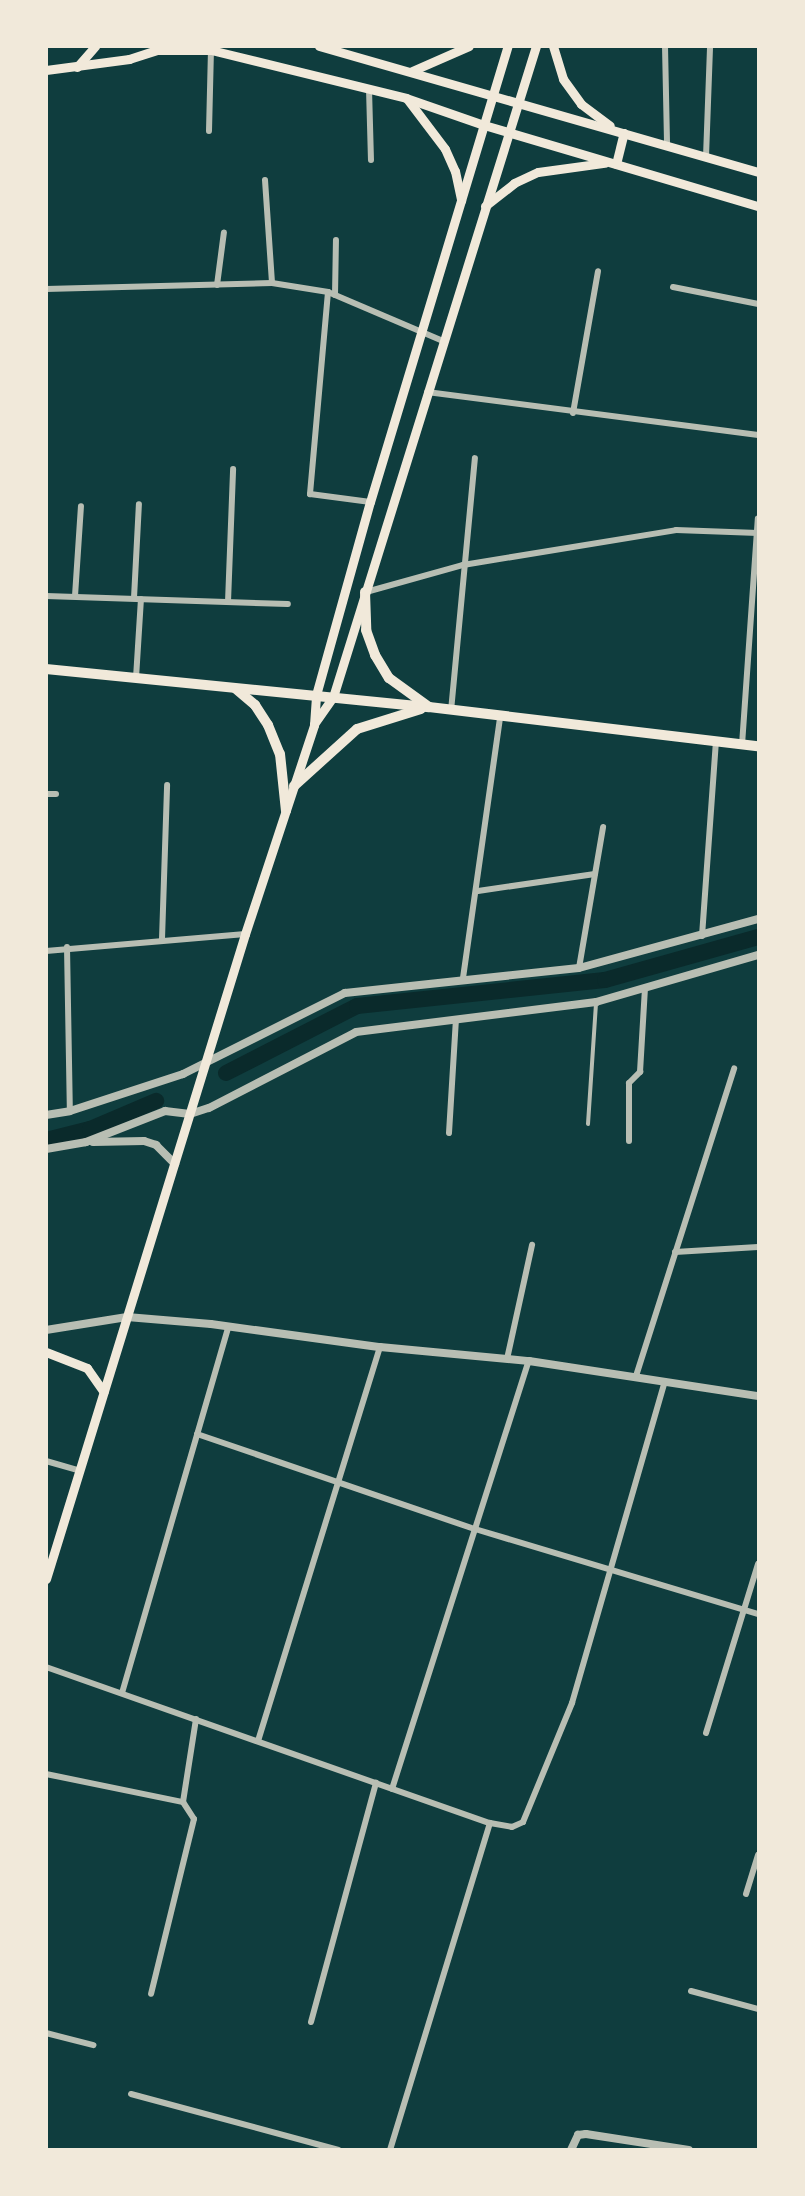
<!DOCTYPE html>
<html>
<head>
<meta charset="utf-8">
<style>
  body { margin:0 }
  #map { position:relative; width:805px; height:2196px; overflow:hidden; background:#0f3d3e; font-family:"Exo 2",sans-serif }
  div>[style] { position:absolute }
  .canal>* { height:16px; margin:-8px; padding:0 8px; transform-origin:8px; border-radius:8px; background:#0a2a2b }
  .service>* { height:4px; margin:-2px; padding:0 2px; transform-origin:2px; border-radius:2px; background:#b8beb3 }
  .minor>* { height:6px; margin:-3px; padding:0 3px; transform-origin:3px; border-radius:3px; background:#b8beb3 }
  .tertiary>* { height:8px; margin:-4px; padding:0 4px; transform-origin:4px; border-radius:4px; background:#b8beb3 }
  .secondary>* { height:9px; margin:-4.5px; padding:0 4.5px; transform-origin:4.5px; border-radius:4.5px; background:#f1e9da }
  .primary>* { height:10px; margin:-5px; padding:0 5px; transform-origin:5px; border-radius:5px; background:#f1e9da }
  span { translate:-50% -50%; white-space:nowrap; text-align:center; line-height:1.15; -webkit-text-stroke:5px #f1e9da; paint-order:stroke }
  .frame { position:absolute; inset:0; border:48px solid #f1e9da; pointer-events:none }
</style>
</head>
<body>
<div id="map">
  <div class="canal">
    <i style="left:226px;top:1073px;width:147px;rotate:-27.1deg"></i>
    <i style="left:357px;top:1006px;width:249px;rotate:-6deg"></i>
    <i style="left:605px;top:980px;width:159px;rotate:-15.7deg"></i>
    <i style="left:46px;top:1140px;width:45px;rotate:-14deg"></i>
    <i style="left:90px;top:1129px;width:72px;rotate:-23deg"></i>
  </div>
  <div class="service">
    <i style="left:588px;top:1124px;width:122px;rotate:-86.2deg"></i>
  </div>
  <div class="minor">
    <i style="left:665px;top:46px;width:99px;rotate:88.8deg"></i>
    <i style="left:369px;top:89px;width:71px;rotate:88.4deg"></i>
    <i style="left:209px;top:131px;width:81px;rotate:-88.6deg"></i>
    <i style="left:706px;top:157px;width:111px;rotate:-87.9deg"></i>
    <i style="left:265px;top:180px;width:103px;rotate:86.1deg"></i>
    <i style="left:217px;top:285px;width:53px;rotate:-82.5deg"></i>
    <i style="left:673px;top:287px;width:87px;rotate:11.3deg"></i>
    <i style="left:46px;top:289px;width:226px;rotate:-1.5deg"></i>
    <i style="left:272px;top:283px;width:57px;rotate:9.1deg"></i>
    <i style="left:328px;top:292px;width:125px;rotate:23.1deg"></i>
    <i style="left:328px;top:292px;width:203px;rotate:95.1deg"></i>
    <i style="left:310px;top:494px;width:61px;rotate:7.6deg"></i>
    <i style="left:335px;top:295px;width:55px;rotate:-89deg"></i>
    <i style="left:427px;top:392px;width:334px;rotate:7.4deg"></i>
    <i style="left:573px;top:413px;width:144px;rotate:-80deg"></i>
    <i style="left:366px;top:592px;width:101px;rotate:-15.6deg"></i>
    <i style="left:463px;top:565px;width:216px;rotate:-9.3deg"></i>
    <i style="left:676px;top:530px;width:82px;rotate:2.1deg"></i>
    <i style="left:46px;top:596px;width:242px;rotate:1.9deg"></i>
    <i style="left:75px;top:596px;width:90px;rotate:-86.2deg"></i>
    <i style="left:134px;top:598px;width:94px;rotate:-87deg"></i>
    <i style="left:228px;top:602px;width:133px;rotate:-87.8deg"></i>
    <i style="left:136px;top:678px;width:79px;rotate:-86.4deg"></i>
    <i style="left:451px;top:711px;width:254px;rotate:-84.6deg"></i>
    <i style="left:742px;top:745px;width:227px;rotate:-86deg"></i>
    <i style="left:46px;top:794px;width:10px"></i>
    <i style="left:478px;top:891px;width:118px;rotate:-8.3deg"></i>
    <i style="left:702px;top:936px;width:195px;rotate:-85.9deg"></i>
    <i style="left:162px;top:939px;width:154px;rotate:-88.1deg"></i>
    <i style="left:67px;top:947px;width:164px;rotate:89deg"></i>
    <i style="left:46px;top:951px;width:200px;rotate:-4.9deg"></i>
    <i style="left:579px;top:968px;width:143px;rotate:-80.3deg"></i>
    <i style="left:463px;top:978px;width:264px;rotate:-81.9deg"></i>
    <i style="left:449px;top:1133px;width:113px;rotate:-86.5deg"></i>
    <i style="left:629px;top:1141px;width:58px;rotate:-90deg"></i>
    <i style="left:629px;top:1083px;width:16px;rotate:-45deg"></i>
    <i style="left:640px;top:1072px;width:84px;rotate:-86.6deg"></i>
    <i style="left:675px;top:1252px;width:83px;rotate:-3.4deg"></i>
    <i style="left:507px;top:1359px;width:117px;rotate:-77.6deg"></i>
    <i style="left:636px;top:1376px;width:323px;rotate:-72.3deg"></i>
    <i style="left:197px;top:1434px;width:294px;rotate:18.9deg"></i>
    <i style="left:475px;top:1529px;width:295px;rotate:16.7deg"></i>
    <i style="left:46px;top:1461px;width:35px;rotate:16deg"></i>
    <i style="left:46px;top:1667px;width:471px;rotate:19.4deg"></i>
    <i style="left:490px;top:1823px;width:22px;rotate:10deg"></i>
    <i style="left:512px;top:1827px;width:12px;rotate:-24deg"></i>
    <i style="left:523px;top:1822px;width:129px;rotate:-67.6deg"></i>
    <i style="left:572px;top:1703px;width:335px;rotate:-73.9deg"></i>
    <i style="left:122px;top:1693px;width:381px;rotate:-73.8deg"></i>
    <i style="left:706px;top:1733px;width:177px;rotate:-72.9deg"></i>
    <i style="left:258px;top:1741px;width:412px;rotate:-72.8deg"></i>
    <i style="left:46px;top:1774px;width:140px;rotate:11.6deg"></i>
    <i style="left:183px;top:1802px;width:20px;rotate:57deg"></i>
    <i style="left:194px;top:1819px;width:180px;rotate:103.8deg"></i>
    <i style="left:392px;top:1789px;width:449px;rotate:-72.3deg"></i>
    <i style="left:183px;top:1802px;width:84px;rotate:-81.1deg"></i>
    <i style="left:746px;top:1894px;width:41px;rotate:-72.9deg"></i>
    <i style="left:691px;top:1991px;width:69px;rotate:15deg"></i>
    <i style="left:311px;top:2022px;width:248px;rotate:-74.8deg"></i>
    <i style="left:46px;top:2033px;width:49px;rotate:14.3deg"></i>
    <i style="left:131px;top:2094px;width:215px;rotate:15.1deg"></i>
    <i style="left:390px;top:2150px;width:342px;rotate:-73deg"></i>
  </div>
  <div class="tertiary">
    <i style="left:46px;top:1115px;width:24px;rotate:-9deg"></i>
    <i style="left:70px;top:1111px;width:119px;rotate:-18.1deg"></i>
    <i style="left:183px;top:1074px;width:181px;rotate:-26.6deg"></i>
    <i style="left:345px;top:993px;width:235px;rotate:-6.1deg"></i>
    <i style="left:579px;top:968px;width:186px;rotate:-15.3deg"></i>
    <i style="left:93px;top:1142px;width:51px;rotate:-1.1deg"></i>
    <i style="left:144px;top:1141px;width:13px;rotate:18deg"></i>
    <i style="left:156px;top:1145px;width:27px;rotate:45deg"></i>
    <i style="left:46px;top:1149px;width:41px;rotate:-9.9deg"></i>
    <i style="left:86px;top:1142px;width:85px;rotate:-21.4deg"></i>
    <i style="left:165px;top:1111px;width:25px;rotate:7deg"></i>
    <i style="left:190px;top:1114px;width:20px;rotate:-18deg"></i>
    <i style="left:209px;top:1108px;width:165px;rotate:-27.3deg"></i>
    <i style="left:356px;top:1032px;width:242px;rotate:-7.1deg"></i>
    <i style="left:596px;top:1002px;width:169px;rotate:-16.2deg"></i>
    <i style="left:46px;top:1330px;width:82px;rotate:-9.1deg"></i>
    <i style="left:127px;top:1317px;width:84px;rotate:4.8deg"></i>
    <i style="left:211px;top:1324px;width:171px;rotate:7.8deg"></i>
    <i style="left:380px;top:1347px;width:150px;rotate:5.4deg"></i>
    <i style="left:529px;top:1361px;width:232px;rotate:8.7deg"></i>
    <i style="left:571px;top:2150px;width:17px;rotate:-65deg"></i>
    <i style="left:578px;top:2135px;width:8px;rotate:-7deg"></i>
    <i style="left:586px;top:2134px;width:104px;rotate:8.8deg"></i>
  </div>
  <div class="secondary">
    <i style="left:319px;top:46px;width:457px;rotate:16deg"></i>
    <i style="left:553px;top:46px;width:34px;rotate:73deg"></i>
    <i style="left:563px;top:79px;width:31px;rotate:54deg"></i>
    <i style="left:581px;top:104px;width:36px;rotate:37deg"></i>
    <i style="left:77px;top:67px;width:28px;rotate:-49deg"></i>
    <i style="left:46px;top:70px;width:84px;rotate:-7.5deg"></i>
    <i style="left:129px;top:59px;width:28px;rotate:-18deg"></i>
    <i style="left:156px;top:50px;width:55px"></i>
    <i style="left:211px;top:50px;width:201px;rotate:13.8deg"></i>
    <i style="left:406px;top:98px;width:83px;rotate:19.1deg"></i>
    <i style="left:484px;top:125px;width:286px;rotate:16.5deg"></i>
    <i style="left:412px;top:71px;width:62px;rotate:-23.7deg"></i>
    <i style="left:408px;top:100px;width:61px;rotate:52.9deg"></i>
    <i style="left:445px;top:149px;width:24px;rotate:66deg"></i>
    <i style="left:455px;top:171px;width:30px;rotate:78deg"></i>
    <i style="left:616px;top:164px;width:32px;rotate:-76deg"></i>
    <i style="left:485px;top:206px;width:37px;rotate:-38deg"></i>
    <i style="left:514px;top:183px;width:26px;rotate:-25deg"></i>
    <i style="left:538px;top:172px;width:67px;rotate:-7.8deg"></i>
    <i style="left:314px;top:724px;width:33px;rotate:-55deg"></i>
    <i style="left:333px;top:697px;width:682px;rotate:-72.68deg"></i>
    <i style="left:46px;top:1352px;width:44px;rotate:21.3deg"></i>
    <i style="left:87px;top:1368px;width:29px;rotate:55deg"></i>
    <i style="left:46px;top:1579px;width:675px;rotate:-72.85deg"></i>
    <i style="left:245px;top:934px;width:220px;rotate:-71.7deg"></i>
    <i style="left:314px;top:725px;width:30px;rotate:-86deg"></i>
    <i style="left:316px;top:695px;width:200px;rotate:-74.4deg"></i>
    <i style="left:370px;top:502px;width:476px;rotate:-73.2deg"></i>
  </div>
  <div class="primary">
    <i style="left:365px;top:592px;width:38px;rotate:88deg"></i>
    <i style="left:366px;top:630px;width:27px;rotate:70deg"></i>
    <i style="left:375px;top:655px;width:27px;rotate:59deg"></i>
    <i style="left:389px;top:678px;width:49px;rotate:35.9deg"></i>
    <i style="left:46px;top:669px;width:385px;rotate:5.7deg"></i>
    <i style="left:429px;top:707px;width:331px;rotate:6.8deg"></i>
    <i style="left:236px;top:689px;width:25px;rotate:40deg"></i>
    <i style="left:255px;top:705px;width:24px;rotate:57deg"></i>
    <i style="left:268px;top:725px;width:31px;rotate:68deg"></i>
    <i style="left:280px;top:754px;width:57px;rotate:84deg"></i>
    <i style="left:294px;top:786px;width:85px;rotate:-42.1deg"></i>
    <i style="left:357px;top:729px;width:67px;rotate:-17.4deg"></i>
  </div>
  <div class="frame"></div>
</div>
</body>
</html>
